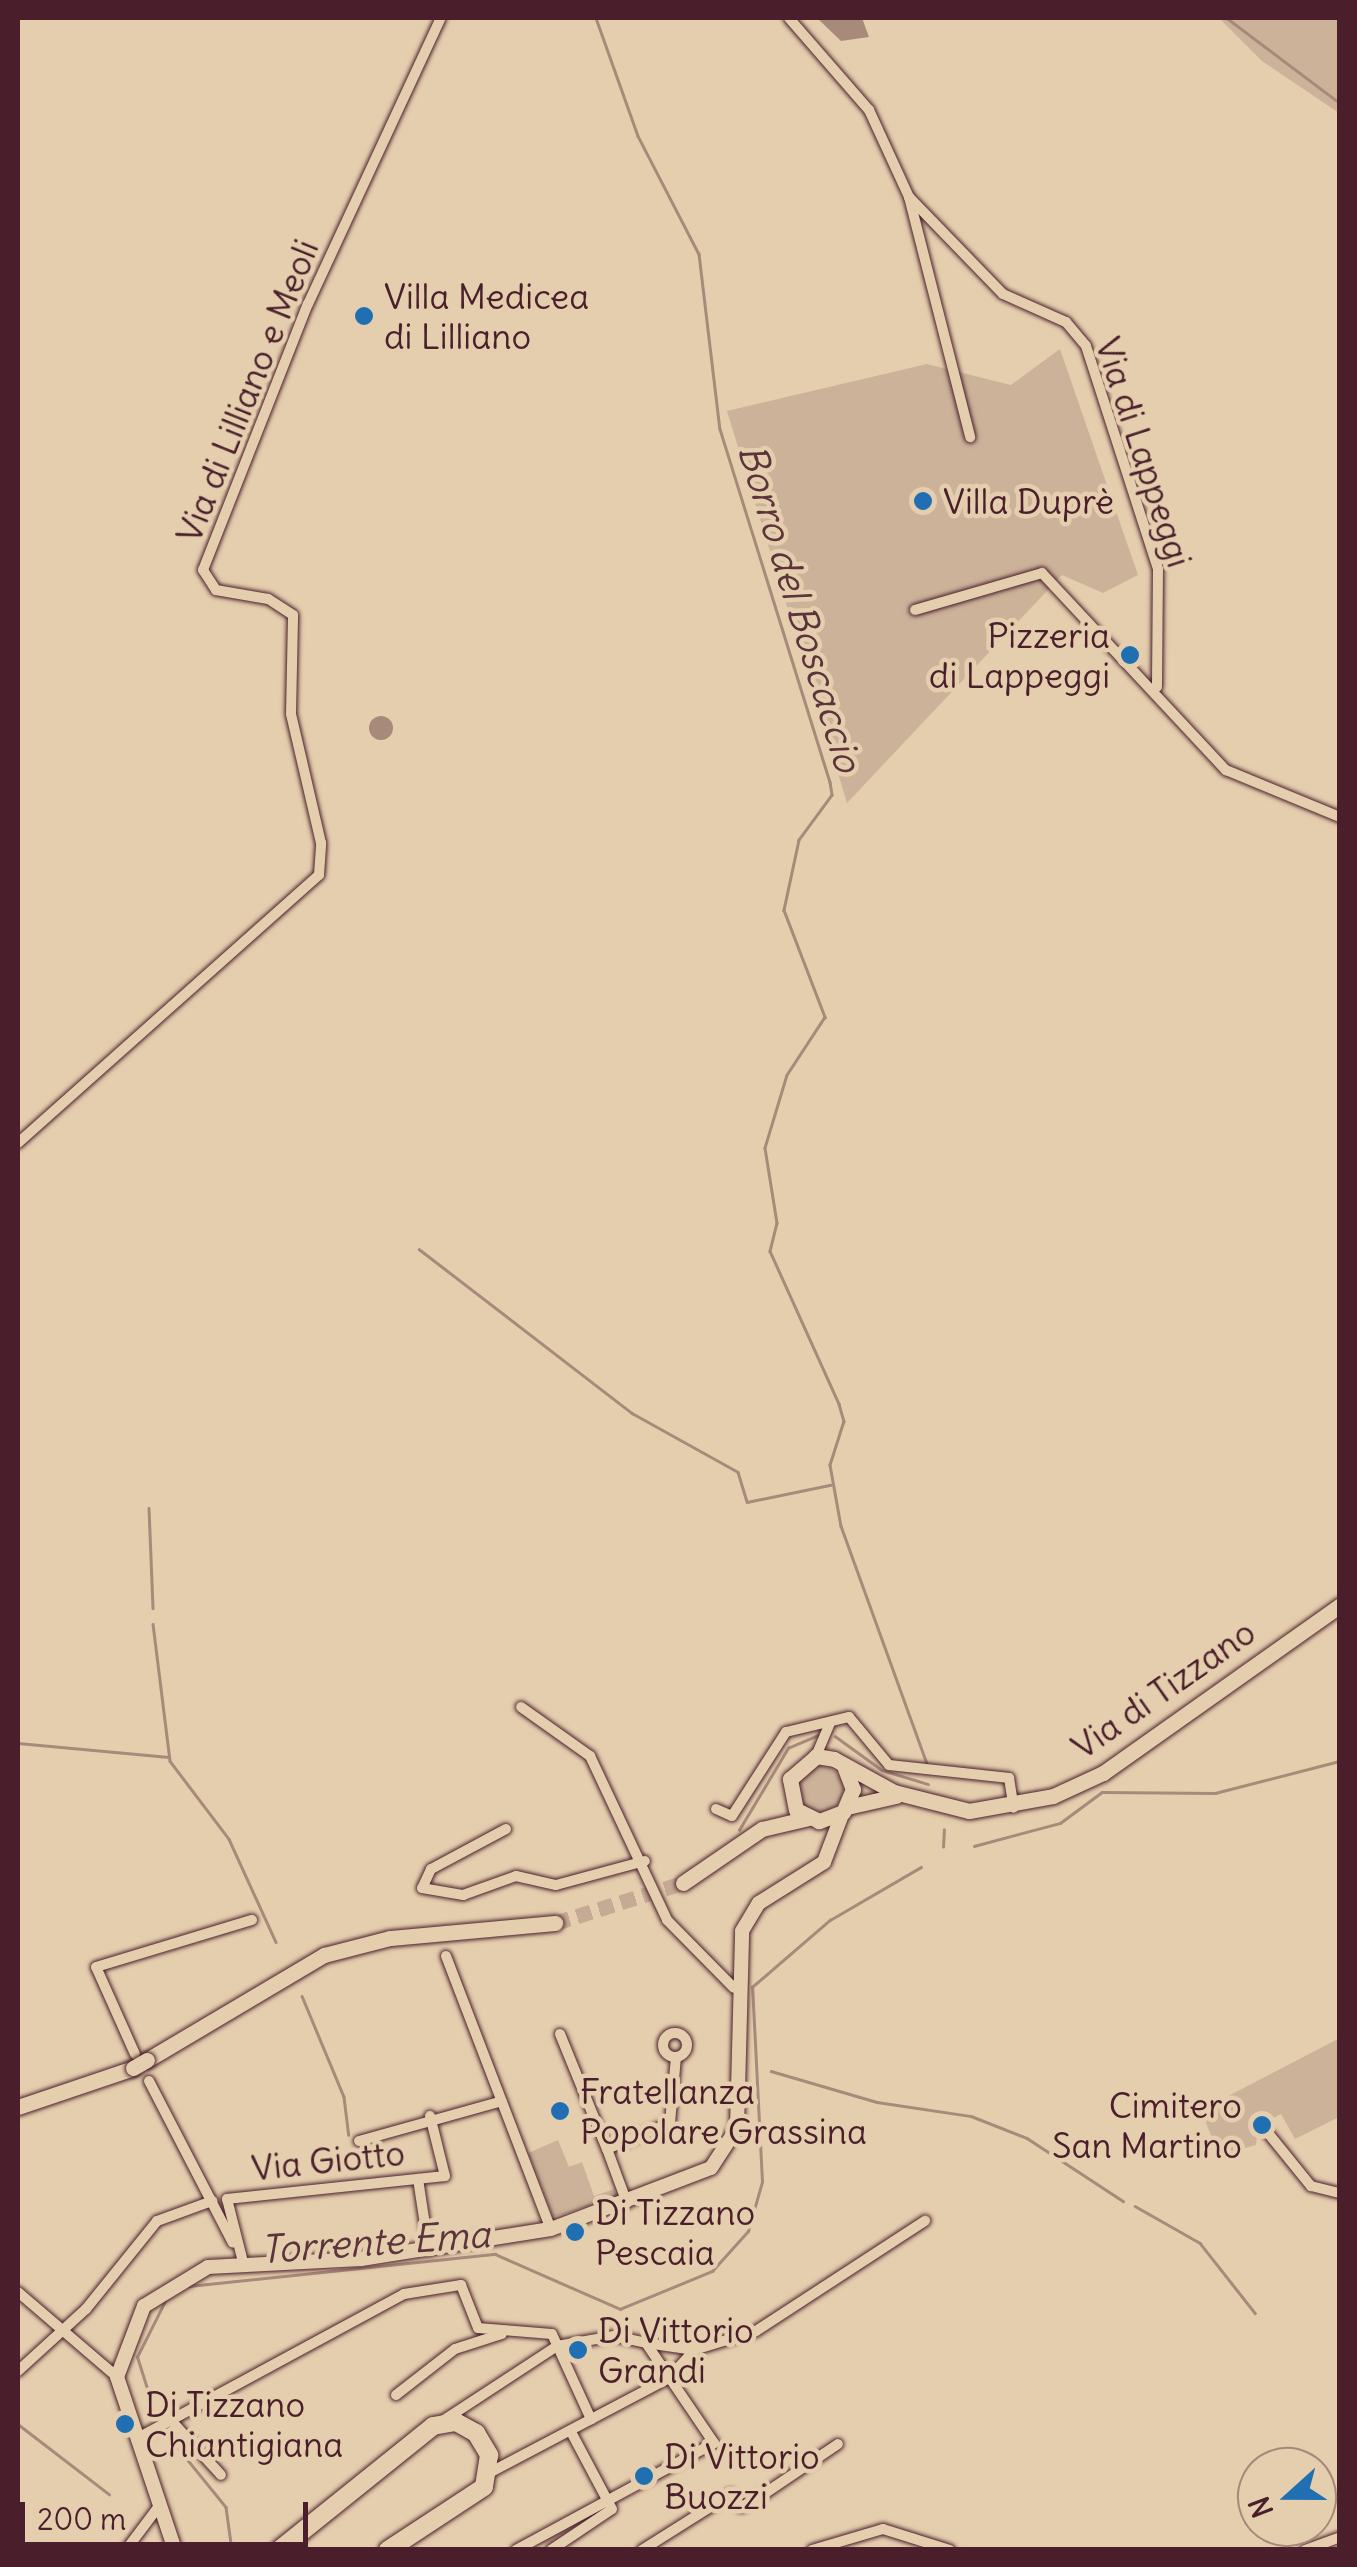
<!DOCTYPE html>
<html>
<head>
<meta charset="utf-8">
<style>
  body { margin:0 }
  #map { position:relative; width:1357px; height:2567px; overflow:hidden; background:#e5ceae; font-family:Delius,sans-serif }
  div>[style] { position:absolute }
  .green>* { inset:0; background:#ccb299 }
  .round { border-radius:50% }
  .water>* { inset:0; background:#a88a7a }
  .stream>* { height:2.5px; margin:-1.25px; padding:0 1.25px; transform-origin:1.25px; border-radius:1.25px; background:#a88a7a }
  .secondary-tunnel>* { height:15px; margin-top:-7.5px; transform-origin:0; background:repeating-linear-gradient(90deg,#c6ab94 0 15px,transparent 0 23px) }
  .roads { filter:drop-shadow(0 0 2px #4a1f2b) drop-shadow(0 0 2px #4a1f2b) }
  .minor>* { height:10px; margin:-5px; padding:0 5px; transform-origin:5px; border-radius:5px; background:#e5ceae }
  .minor>.ring { margin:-5px; padding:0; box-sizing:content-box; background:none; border:10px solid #e5ceae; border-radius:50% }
  .tertiary>* { height:14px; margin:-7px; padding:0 7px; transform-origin:7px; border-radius:7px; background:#e5ceae }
  .secondary>* { height:15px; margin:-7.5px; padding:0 7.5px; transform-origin:7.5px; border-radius:7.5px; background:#e5ceae }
  .primary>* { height:18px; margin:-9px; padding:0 9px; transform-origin:9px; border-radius:9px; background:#e5ceae }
  .bridges { filter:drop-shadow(0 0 2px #4a1f2b) drop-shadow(0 0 2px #4a1f2b) }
  .secondary-bridge>* { height:15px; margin:-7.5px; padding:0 7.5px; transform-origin:7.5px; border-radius:7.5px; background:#e5ceae }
  .dots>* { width:28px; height:28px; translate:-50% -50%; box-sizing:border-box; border:5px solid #e5ceae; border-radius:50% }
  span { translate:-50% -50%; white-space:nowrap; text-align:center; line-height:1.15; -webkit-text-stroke:9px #e5ceae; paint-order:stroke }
  .poi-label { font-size:35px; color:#4a1f2b }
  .left { translate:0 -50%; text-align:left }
  .right { translate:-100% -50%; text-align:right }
  .street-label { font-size:35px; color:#4a1f2b }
  .water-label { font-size:38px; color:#5d343b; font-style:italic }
  .frame { position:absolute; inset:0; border:20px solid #4a1f2b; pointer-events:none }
  .north { position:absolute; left:1237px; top:2447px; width:100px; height:100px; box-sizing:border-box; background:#e5ceae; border:2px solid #a7887a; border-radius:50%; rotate:249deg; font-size:28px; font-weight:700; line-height:40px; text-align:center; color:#4a1f2b }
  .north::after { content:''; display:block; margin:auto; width:35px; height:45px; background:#1f6fb2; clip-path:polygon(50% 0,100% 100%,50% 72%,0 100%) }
  .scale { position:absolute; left:20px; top:2502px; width:288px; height:45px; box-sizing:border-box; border:5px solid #4a1f2b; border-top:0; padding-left:12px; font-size:30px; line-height:35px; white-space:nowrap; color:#4a1f2b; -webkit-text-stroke:8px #e5ceae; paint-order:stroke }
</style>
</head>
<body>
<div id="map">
  <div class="green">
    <i style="clip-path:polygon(1219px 18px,1339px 18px,1339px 113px,1262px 61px)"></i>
    <i style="clip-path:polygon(1060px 349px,1138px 575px,1103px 593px,1062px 575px,847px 803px,727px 411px,927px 364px,1011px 385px)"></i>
    <i class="round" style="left:797px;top:1766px;width:46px;height:46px"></i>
    <i style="clip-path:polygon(1338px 2039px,1339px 2117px,1295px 2139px,1281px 2114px,1258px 2126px,1256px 2145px,1219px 2155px,1206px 2123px,1211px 2105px)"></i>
    <i style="clip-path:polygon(558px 2140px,569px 2167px,582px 2162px,594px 2196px,614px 2189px,617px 2197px,553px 2217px,528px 2153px)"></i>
  </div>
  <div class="water">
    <i style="clip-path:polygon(817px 18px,862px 18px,869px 37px,841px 41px)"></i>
    <i class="round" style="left:369px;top:716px;width:24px;height:24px"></i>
  </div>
  <div class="stream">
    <i style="left:596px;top:18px;width:125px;rotate:70.4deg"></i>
    <i style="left:638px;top:136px;width:133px;rotate:62.7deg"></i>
    <i style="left:699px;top:254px;width:176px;rotate:83.2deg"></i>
    <i style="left:720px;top:429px;width:370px;rotate:72.7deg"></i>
    <i style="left:830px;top:782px;width:13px;rotate:81deg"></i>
    <i style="left:832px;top:795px;width:56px;rotate:126.3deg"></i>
    <i style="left:799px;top:840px;width:72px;rotate:102.1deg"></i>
    <i style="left:784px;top:910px;width:115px;rotate:69deg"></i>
    <i style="left:825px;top:1017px;width:69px;rotate:123.2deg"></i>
    <i style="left:787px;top:1075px;width:76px;rotate:106.8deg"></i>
    <i style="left:765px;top:1148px;width:76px;rotate:80.9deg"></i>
    <i style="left:777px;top:1223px;width:29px;rotate:104deg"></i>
    <i style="left:770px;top:1251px;width:168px;rotate:65.7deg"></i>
    <i style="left:839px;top:1404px;width:18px;rotate:74deg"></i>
    <i style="left:844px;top:1421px;width:46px;rotate:107.7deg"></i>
    <i style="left:830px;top:1465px;width:62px;rotate:79.8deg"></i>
    <i style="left:841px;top:1526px;width:253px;rotate:70.1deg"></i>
    <i style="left:1227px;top:18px;width:141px;rotate:37deg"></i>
    <i style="left:419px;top:1249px;width:269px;rotate:37.6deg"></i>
    <i style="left:632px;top:1413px;width:121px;rotate:29.1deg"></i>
    <i style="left:738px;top:1472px;width:31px;rotate:73deg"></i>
    <i style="left:747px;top:1502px;width:85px;rotate:-11.6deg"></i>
    <i style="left:149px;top:1508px;width:100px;rotate:87.7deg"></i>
    <i style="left:153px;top:1624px;width:138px;rotate:82.9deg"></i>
    <i style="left:170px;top:1761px;width:98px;rotate:52.9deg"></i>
    <i style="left:229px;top:1839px;width:113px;rotate:65.5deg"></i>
    <i style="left:835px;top:1736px;width:58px;rotate:35.9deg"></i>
    <i style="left:882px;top:1770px;width:48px;rotate:16.9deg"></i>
    <i style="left:18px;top:1743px;width:151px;rotate:5.3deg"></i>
    <i style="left:739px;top:1830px;width:96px;rotate:-59.1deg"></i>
    <i style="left:788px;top:1748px;width:36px;rotate:-23deg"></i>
    <i style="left:974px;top:1846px;width:89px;rotate:-15deg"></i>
    <i style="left:1060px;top:1823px;width:52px;rotate:-36.4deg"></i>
    <i style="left:1102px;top:1792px;width:113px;rotate:0.5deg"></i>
    <i style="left:1215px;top:1793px;width:129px;rotate:-14.4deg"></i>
    <i style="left:943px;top:1847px;width:17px;rotate:-87deg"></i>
    <i style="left:302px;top:1996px;width:109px;rotate:67.4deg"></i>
    <i style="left:344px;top:2097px;width:38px;rotate:83deg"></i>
    <i style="left:771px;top:2071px;width:110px;rotate:16.3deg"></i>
    <i style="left:877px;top:2102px;width:95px;rotate:8.5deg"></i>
    <i style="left:971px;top:2116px;width:60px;rotate:21.4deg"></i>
    <i style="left:1027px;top:2138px;width:115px;rotate:33.3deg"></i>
    <i style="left:1135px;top:2206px;width:75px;rotate:29.6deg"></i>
    <i style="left:1200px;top:2243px;width:89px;rotate:51.8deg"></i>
    <i style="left:189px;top:2286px;width:308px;rotate:-6deg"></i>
    <i style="left:495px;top:2254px;width:137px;rotate:23.7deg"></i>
    <i style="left:620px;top:2309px;width:100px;rotate:-22.4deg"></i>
    <i style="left:712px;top:2271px;width:54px;rotate:-48deg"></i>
    <i style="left:748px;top:2231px;width:51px;rotate:-74.1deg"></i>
    <i style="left:762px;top:2182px;width:195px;rotate:-92.9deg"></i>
    <i style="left:752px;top:1987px;width:103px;rotate:-40.7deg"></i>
    <i style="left:830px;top:1920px;width:105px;rotate:-30.2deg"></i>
    <i style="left:157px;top:2420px;width:66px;rotate:-107.6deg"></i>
    <i style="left:137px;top:2357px;width:63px;rotate:-63.4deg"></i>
    <i style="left:18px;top:2424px;width:115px;rotate:37.6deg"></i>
    <i style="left:161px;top:2427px;width:103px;rotate:50.9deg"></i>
    <i style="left:226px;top:2507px;width:43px;rotate:82.1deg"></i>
  </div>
  <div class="secondary-tunnel">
    <i style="left:555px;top:1923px;width:134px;rotate:-17.4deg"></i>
  </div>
  <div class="roads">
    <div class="minor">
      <i style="left:789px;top:18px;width:122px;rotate:49deg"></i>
      <i style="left:869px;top:110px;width:96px;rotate:65.3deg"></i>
      <i style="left:909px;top:197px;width:135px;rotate:45.9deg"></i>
      <i style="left:1003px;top:294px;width:69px;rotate:24deg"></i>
      <i style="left:1066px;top:322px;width:31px;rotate:50deg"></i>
      <i style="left:1086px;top:346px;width:234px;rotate:72.1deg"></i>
      <i style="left:1158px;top:569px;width:118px;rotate:90.5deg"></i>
      <i style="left:909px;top:197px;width:248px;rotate:75.7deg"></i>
      <i style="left:915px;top:610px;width:132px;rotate:-16.2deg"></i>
      <i style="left:1042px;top:573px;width:270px;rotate:47deg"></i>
      <i style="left:1226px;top:770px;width:123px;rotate:22.4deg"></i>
      <i style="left:18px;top:1143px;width:403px;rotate:-41.7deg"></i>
      <i style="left:319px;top:875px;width:32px;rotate:-86deg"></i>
      <i style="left:321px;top:843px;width:132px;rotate:-103.1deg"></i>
      <i style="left:291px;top:714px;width:99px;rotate:-88.8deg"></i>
      <i style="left:293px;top:615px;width:30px;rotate:-147deg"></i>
      <i style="left:268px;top:599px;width:53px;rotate:-170.2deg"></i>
      <i style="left:216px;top:590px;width:24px;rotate:-123deg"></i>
      <i style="left:203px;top:570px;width:286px;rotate:-68.5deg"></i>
      <i style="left:308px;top:304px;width:315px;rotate:-65.1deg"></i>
      <i style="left:521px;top:1707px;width:85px;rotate:35.4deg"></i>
      <i style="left:590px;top:1756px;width:181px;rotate:64.8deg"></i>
      <i style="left:667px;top:1920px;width:95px;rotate:45.4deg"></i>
      <i style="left:816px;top:1756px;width:36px;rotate:-67deg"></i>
      <i style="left:716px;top:1809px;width:17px;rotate:24deg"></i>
      <i style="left:732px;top:1816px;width:100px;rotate:-57.3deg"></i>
      <i style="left:786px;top:1732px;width:65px;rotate:-13.4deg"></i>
      <i style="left:849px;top:1717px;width:62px;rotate:50.2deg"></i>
      <i style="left:889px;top:1765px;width:121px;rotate:6.2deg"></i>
      <i style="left:1009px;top:1778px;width:30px;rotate:81deg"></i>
      <i style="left:506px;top:1829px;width:85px;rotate:151.9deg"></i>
      <i style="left:431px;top:1869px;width:21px;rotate:115deg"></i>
      <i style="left:422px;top:1888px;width:42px;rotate:9.7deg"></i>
      <i style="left:463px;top:1895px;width:56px;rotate:-19.7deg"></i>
      <i style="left:516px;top:1876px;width:41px;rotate:12.7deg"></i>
      <i style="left:556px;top:1885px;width:92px;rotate:-15.1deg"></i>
      <i style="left:446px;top:1956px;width:292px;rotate:69deg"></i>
      <i class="ring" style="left:663px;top:2033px;width:14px;height:14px"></i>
      <i style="left:560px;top:2034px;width:124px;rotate:67.8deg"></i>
      <i style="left:135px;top:2054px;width:95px;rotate:-114.1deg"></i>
      <i style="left:96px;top:1967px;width:163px;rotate:-16.8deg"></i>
      <i style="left:149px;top:2081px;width:182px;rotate:62.6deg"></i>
      <i style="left:1264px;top:2128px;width:75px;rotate:51deg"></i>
      <i style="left:1311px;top:2186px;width:30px;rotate:14deg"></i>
      <i style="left:359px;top:2141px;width:148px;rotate:-15.6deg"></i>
      <i style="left:418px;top:2179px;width:73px;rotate:81.3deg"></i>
      <i style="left:627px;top:2203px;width:58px;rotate:-110.3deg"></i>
      <i style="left:607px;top:2149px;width:68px;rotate:-22.4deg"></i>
      <i style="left:670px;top:2123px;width:66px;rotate:-84.8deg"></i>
      <i style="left:244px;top:2266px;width:69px;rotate:-104.2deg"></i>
      <i style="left:227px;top:2199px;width:219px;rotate:-6deg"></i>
      <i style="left:445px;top:2176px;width:62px;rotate:-104deg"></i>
      <i style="left:18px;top:2292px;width:130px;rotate:40.6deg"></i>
      <i style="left:646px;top:2343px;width:49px;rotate:8.3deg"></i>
      <i style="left:18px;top:2371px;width:92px;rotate:-42.4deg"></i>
      <i style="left:86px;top:2309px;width:113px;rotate:-51.1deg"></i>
      <i style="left:157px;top:2221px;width:59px;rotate:-20deg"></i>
      <i style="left:396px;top:2395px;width:75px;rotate:-37.9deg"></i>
      <i style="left:455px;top:2349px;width:49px;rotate:-17.7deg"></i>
      <i style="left:169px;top:2418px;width:77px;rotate:47.6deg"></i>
      <i style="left:441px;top:2422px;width:139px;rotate:-33.2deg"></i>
      <i style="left:557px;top:2346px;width:58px;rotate:-10deg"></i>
      <i style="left:614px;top:2336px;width:33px;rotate:12deg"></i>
      <i style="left:646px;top:2343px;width:121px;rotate:55.8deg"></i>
      <i style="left:714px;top:2443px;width:225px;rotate:151.6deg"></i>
      <i style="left:136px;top:2439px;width:305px;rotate:-28.4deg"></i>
      <i style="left:404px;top:2294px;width:58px;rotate:-9deg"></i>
      <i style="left:461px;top:2285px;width:46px;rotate:68.4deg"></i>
      <i style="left:478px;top:2328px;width:74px;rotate:4.6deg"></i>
      <i style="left:552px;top:2334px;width:94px;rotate:65.4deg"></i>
      <i style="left:489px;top:2473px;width:204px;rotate:-27.8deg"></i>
      <i style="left:669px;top:2378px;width:38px;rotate:-48deg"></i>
      <i style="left:694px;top:2350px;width:65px;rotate:-17deg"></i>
      <i style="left:756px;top:2331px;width:202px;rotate:-33.1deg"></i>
      <i style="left:126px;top:2550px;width:55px;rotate:-53.1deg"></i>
      <i style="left:551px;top:2550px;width:73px;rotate:-33.9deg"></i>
      <i style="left:612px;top:2509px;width:87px;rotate:-118deg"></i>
      <i style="left:642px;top:2550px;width:105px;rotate:-32.2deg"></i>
      <i style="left:731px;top:2494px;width:16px;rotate:52deg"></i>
      <i style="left:741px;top:2507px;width:16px;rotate:-27deg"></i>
      <i style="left:755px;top:2500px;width:100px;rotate:-34deg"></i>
      <i style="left:812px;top:2550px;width:74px;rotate:-16.5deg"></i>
      <i style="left:883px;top:2529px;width:70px;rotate:17.4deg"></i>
      <i style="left:1305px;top:2550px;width:37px;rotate:-20deg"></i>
    </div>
    <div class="tertiary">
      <i style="left:175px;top:2550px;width:182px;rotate:-108.5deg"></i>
      <i style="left:117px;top:2377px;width:76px;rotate:-69.2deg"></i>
      <i style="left:144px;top:2306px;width:75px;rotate:-31.4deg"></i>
      <i style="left:208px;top:2267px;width:153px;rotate:-3deg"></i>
      <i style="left:361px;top:2259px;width:192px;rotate:-9deg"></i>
      <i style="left:551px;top:2229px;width:171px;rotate:-20.9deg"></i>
      <i style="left:711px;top:2168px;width:48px;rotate:-57deg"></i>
      <i style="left:737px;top:2128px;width:197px;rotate:-88.5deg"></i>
      <i style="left:742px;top:1931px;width:33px;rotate:-59deg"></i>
      <i style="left:759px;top:1903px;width:77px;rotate:-32.2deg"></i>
      <i style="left:824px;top:1862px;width:53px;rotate:-69.2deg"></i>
    </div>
    <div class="secondary">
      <i style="left:844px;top:1766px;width:25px;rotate:69deg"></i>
      <i style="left:853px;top:1789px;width:25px;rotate:113deg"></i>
      <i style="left:843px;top:1812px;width:26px;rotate:159deg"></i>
      <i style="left:819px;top:1821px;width:25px;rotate:-154deg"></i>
      <i style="left:796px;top:1810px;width:32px;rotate:-101deg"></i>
      <i style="left:790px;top:1779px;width:35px;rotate:-41deg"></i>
      <i style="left:816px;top:1756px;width:18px;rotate:9deg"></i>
      <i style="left:834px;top:1759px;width:68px;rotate:28.8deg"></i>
      <i style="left:894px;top:1792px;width:77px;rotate:14.2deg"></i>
      <i style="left:969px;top:1811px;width:85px;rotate:-10.1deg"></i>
      <i style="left:1053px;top:1796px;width:55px;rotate:-24.7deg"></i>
      <i style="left:1103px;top:1773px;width:291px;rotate:-35.3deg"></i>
      <i style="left:847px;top:1807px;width:50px;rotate:-12.7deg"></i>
      <i style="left:683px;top:1883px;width:96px;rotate:-34.4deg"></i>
      <i style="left:762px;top:1829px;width:47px;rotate:-13.4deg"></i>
      <i style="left:147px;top:2060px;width:206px;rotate:-30.7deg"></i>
      <i style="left:324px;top:1955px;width:68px;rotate:-14.4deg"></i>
      <i style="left:390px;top:1938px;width:166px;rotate:-5.2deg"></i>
      <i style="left:18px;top:2107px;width:121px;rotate:-18.7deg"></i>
    </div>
    <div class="primary">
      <i style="left:279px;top:2550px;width:198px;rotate:-38.8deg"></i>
      <i style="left:433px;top:2426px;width:23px;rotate:-10deg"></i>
      <i style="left:456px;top:2422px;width:23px;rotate:29deg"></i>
      <i style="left:476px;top:2433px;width:26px;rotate:59deg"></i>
      <i style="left:489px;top:2455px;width:32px;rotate:99deg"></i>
      <i style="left:484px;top:2487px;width:115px;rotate:146.7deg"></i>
    </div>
  </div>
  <div class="bridges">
    <div class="secondary-bridge">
      <i style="left:133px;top:2068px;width:16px;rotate:-30deg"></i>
    </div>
  </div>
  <div class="dots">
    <i style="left:364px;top:316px;background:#1f6fb2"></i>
    <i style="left:923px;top:501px;background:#1f6fb2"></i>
    <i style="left:1130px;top:655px;background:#1f6fb2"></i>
    <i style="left:560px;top:2111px;background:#1f6fb2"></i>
    <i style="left:1262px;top:2125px;background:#1f6fb2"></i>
    <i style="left:575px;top:2232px;background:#1f6fb2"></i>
    <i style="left:578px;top:2350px;background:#1f6fb2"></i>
    <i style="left:125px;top:2424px;background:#1f6fb2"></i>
    <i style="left:644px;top:2476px;background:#1f6fb2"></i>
  </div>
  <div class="poi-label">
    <span class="left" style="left:384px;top:316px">Villa Medicea<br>di Lilliano</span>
    <span class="left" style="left:943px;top:501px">Villa Duprè</span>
    <span class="right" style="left:1110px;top:655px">Pizzeria<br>di Lappeggi</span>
    <span class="left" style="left:580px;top:2111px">Fratellanza<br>Popolare Grassina</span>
    <span class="right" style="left:1242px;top:2125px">Cimitero<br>San Martino</span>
    <span class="left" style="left:595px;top:2232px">Di Tizzano<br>Pescaia</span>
    <span class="left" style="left:598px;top:2350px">Di Vittorio<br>Grandi</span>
    <span class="left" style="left:145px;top:2424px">Di Tizzano<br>Chiantigiana</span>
    <span class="left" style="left:664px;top:2476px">Di Vittorio<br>Buozzi</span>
  </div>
  <div class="street-label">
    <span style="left:247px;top:391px;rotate:-68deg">Via di Lilliano e Meoli</span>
    <span style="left:1144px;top:452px;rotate:72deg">Via di Lappeggi</span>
    <span style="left:1163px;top:1689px;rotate:-35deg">Via di Tizzano</span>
    <span style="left:328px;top:2160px;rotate:-6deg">Via Giotto</span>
  </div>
  <div class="water-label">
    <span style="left:800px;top:608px;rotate:73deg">Borro del Boscaccio</span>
    <span style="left:375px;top:2242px;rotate:-4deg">Torrente Ema</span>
  </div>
  <div class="frame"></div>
  <div class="north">N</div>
  <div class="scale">200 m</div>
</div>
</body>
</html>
